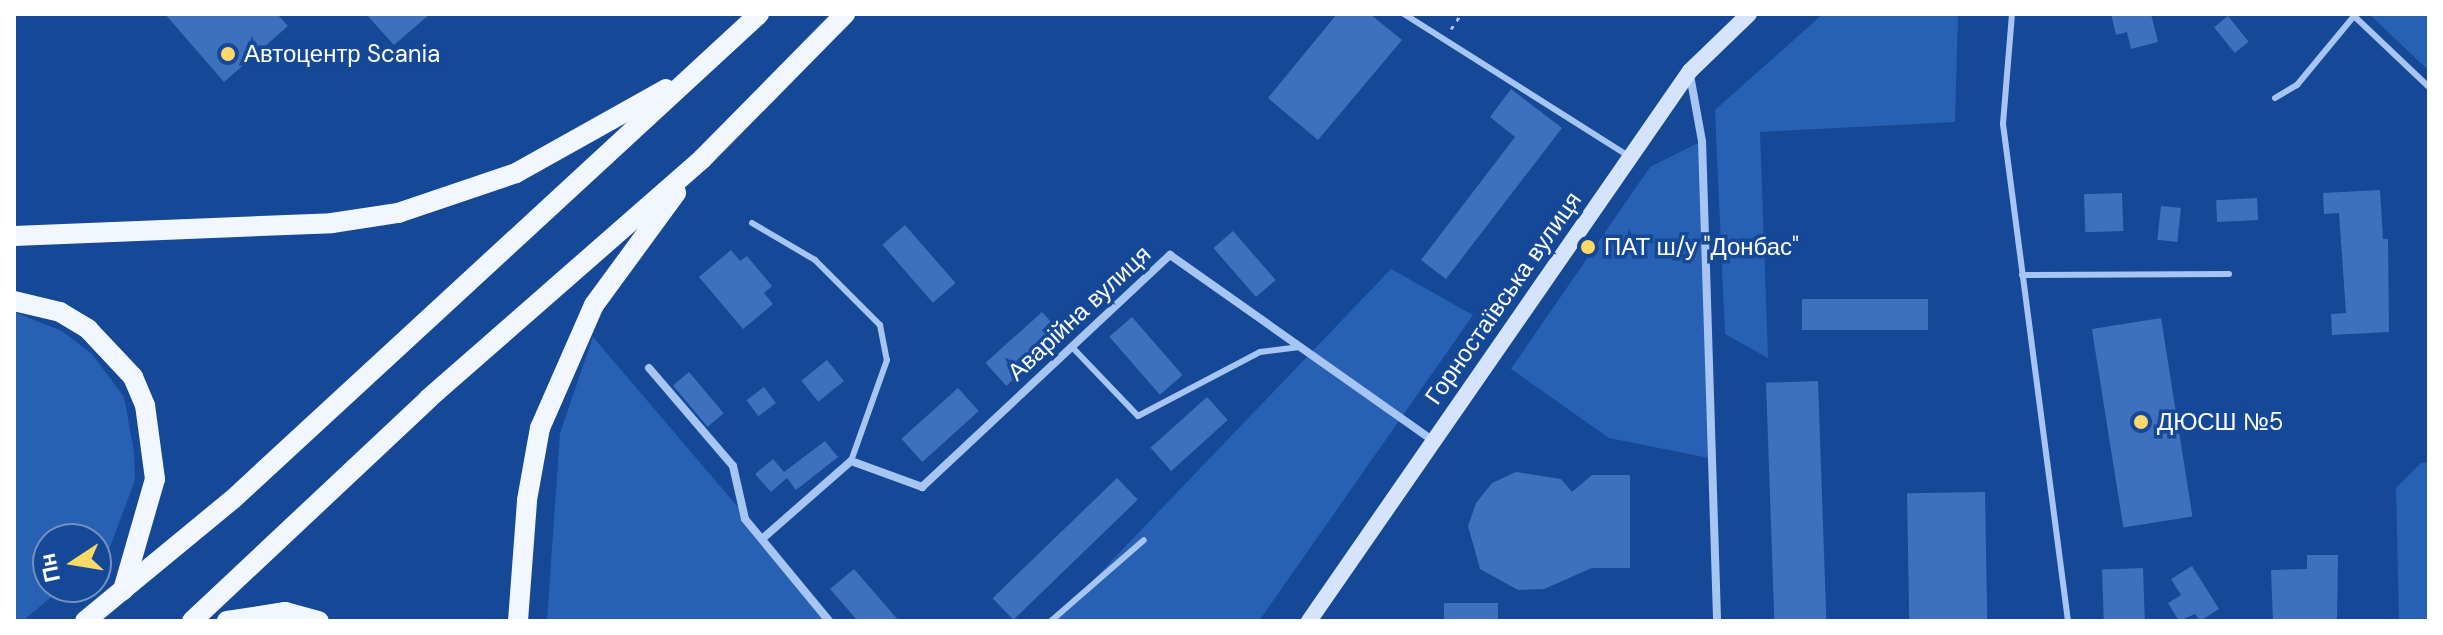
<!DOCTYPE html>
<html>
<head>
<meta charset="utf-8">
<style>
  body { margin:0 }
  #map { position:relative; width:2443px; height:635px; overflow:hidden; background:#154896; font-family:"DM Sans",sans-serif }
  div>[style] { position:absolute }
  .green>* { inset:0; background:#2861b4 }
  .building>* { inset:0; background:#3d71bd; transform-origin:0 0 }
  .path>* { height:3px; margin-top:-1.5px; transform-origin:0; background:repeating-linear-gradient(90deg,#a6c5f2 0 4px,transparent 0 10px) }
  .service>* { height:6px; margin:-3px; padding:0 3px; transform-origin:3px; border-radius:3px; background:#a6c5f2 }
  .minor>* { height:8px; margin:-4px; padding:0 4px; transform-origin:4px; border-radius:4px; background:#a6c5f2 }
  .secondary>* { height:16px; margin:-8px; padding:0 8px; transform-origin:8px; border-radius:8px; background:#d5e4fc }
  .primary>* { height:20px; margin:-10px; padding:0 10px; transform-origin:10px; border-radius:10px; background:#f1f6ff }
  .dots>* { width:22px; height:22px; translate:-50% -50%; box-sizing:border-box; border:4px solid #154896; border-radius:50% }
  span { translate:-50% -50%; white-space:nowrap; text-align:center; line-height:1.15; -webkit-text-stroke:7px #154896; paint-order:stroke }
  .poi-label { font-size:24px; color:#fff }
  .left { translate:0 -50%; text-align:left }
  .street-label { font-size:24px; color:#fff }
  .frame { position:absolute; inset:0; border:16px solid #fff; pointer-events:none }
  .north { position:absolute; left:32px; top:523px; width:80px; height:80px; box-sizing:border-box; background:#154896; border:2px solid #7391c0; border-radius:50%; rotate:258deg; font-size:22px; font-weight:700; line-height:32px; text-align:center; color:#fff }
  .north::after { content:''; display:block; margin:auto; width:28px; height:36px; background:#ffd967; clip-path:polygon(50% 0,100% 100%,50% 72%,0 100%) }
</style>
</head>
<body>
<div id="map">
  <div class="green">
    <i style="clip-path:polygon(1823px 14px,1958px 14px,1955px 122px,1760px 132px,1768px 358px,1725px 334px,1715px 110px)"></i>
    <i style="clip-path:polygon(2369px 14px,2429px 14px,2429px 71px)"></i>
    <i style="clip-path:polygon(1702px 141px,1714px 459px,1609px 438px,1511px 369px,1650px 167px)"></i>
    <i style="clip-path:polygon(1391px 269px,1473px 315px,1259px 621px,1054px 621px)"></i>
    <i style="clip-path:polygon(14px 312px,62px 331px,92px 354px,124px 397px,134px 452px,135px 480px,110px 547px,96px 559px,96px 539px,48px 539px,48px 587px,63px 587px,23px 621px,14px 621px)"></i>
    <i style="clip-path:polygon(593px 337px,835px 621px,547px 621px,560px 433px)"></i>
    <i style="clip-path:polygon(2429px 462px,2429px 621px,2399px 621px,2396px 488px,2421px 463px)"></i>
  </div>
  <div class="building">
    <i style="clip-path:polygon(165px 14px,277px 14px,288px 26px,224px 82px)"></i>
    <i style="clip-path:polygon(366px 14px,430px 14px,394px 45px)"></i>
    <i style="clip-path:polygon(1337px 14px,1370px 14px,1402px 40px,1318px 140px,1268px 98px)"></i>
    <i style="clip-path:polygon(2111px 14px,2151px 14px,2158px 42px,2131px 49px,2127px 32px,2116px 35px)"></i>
    <i style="left:2228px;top:16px;width:33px;height:18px;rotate:51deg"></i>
    <i style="clip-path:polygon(1511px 89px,1562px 128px,1446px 279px,1421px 260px,1515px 137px,1490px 117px)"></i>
    <i style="clip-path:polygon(2380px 190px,2383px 239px,2388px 239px,2389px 332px,2332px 335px,2331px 314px,2346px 313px,2339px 213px,2324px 214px,2323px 193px)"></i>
    <i style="left:2122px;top:193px;width:38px;height:38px;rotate:88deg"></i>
    <i style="left:2257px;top:198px;width:22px;height:41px;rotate:87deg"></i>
    <i style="left:2161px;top:206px;width:20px;height:34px;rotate:6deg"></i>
    <i style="left:905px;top:225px;width:77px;height:30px;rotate:49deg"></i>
    <i style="left:1233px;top:231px;width:65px;height:26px;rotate:49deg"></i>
    <i style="clip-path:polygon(731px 250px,740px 261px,747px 256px,772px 286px,764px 293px,773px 304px,743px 329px,699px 277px)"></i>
    <i style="left:1928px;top:299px;width:31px;height:126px;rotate:90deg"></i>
    <i style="left:1042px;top:312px;width:31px;height:76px;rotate:48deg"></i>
    <i style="left:1132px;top:317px;width:77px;height:30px;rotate:49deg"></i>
    <i style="left:2161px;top:318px;width:201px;height:70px;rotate:81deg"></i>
    <i style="left:827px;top:360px;width:27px;height:33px;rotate:51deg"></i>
    <i style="left:689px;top:372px;width:54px;height:21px;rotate:50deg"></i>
    <i style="left:1818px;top:381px;width:240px;height:52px;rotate:88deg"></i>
    <i style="left:764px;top:387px;width:20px;height:22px;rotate:53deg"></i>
    <i style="left:958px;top:388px;width:31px;height:76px;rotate:48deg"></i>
    <i style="left:1207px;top:397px;width:31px;height:76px;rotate:48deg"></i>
    <i style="clip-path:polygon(825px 441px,838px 457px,796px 490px,787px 478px,771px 492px,755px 474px,773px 459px,784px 472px)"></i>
    <i style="clip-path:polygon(1516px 472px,1561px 479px,1572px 492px,1592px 475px,1630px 475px,1630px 568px,1592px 568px,1544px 589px,1518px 590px,1480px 569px,1468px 526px,1476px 503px,1492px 483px)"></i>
    <i style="left:1117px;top:478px;width:30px;height:173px;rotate:46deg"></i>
    <i style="left:1985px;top:492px;width:129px;height:78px;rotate:89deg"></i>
    <i style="clip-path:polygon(2307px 555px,2338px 555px,2337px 621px,2273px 621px,2271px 570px,2307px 569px)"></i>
    <i style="clip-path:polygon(2192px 566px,2219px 609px,2200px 621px,2195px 614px,2179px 621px,2168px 603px,2181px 595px,2171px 579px)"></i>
    <i style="left:2143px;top:568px;width:53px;height:41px;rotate:88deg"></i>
    <i style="clip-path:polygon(854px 569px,899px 621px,858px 621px,830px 589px)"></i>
    <i style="left:1498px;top:603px;width:18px;height:54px;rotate:90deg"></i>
  </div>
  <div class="path">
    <i style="left:1451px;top:29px;width:18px;rotate:-56deg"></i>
  </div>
  <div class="service">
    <i style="left:1404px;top:14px;width:267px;rotate:32.3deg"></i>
    <i style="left:2012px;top:14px;width:110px;rotate:94.7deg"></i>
    <i style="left:2003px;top:124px;width:501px;rotate:82.55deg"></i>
    <i style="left:2353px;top:15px;width:105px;rotate:43.5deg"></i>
    <i style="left:2275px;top:98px;width:26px;rotate:-31deg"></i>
    <i style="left:2297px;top:85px;width:89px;rotate:-50.4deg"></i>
    <i style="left:752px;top:223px;width:73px;rotate:30.4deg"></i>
    <i style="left:815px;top:260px;width:92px;rotate:45deg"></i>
    <i style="left:880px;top:325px;width:36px;rotate:79deg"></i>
    <i style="left:887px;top:360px;width:107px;rotate:109.6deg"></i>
    <i style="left:2022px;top:275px;width:207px;rotate:-0.3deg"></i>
    <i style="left:1072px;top:347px;width:95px;rotate:46.3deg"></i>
    <i style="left:1138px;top:416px;width:138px;rotate:-27.7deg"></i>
    <i style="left:1260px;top:352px;width:40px;rotate:-7.1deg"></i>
    <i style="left:1051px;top:621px;width:123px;rotate:-41.1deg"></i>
  </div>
  <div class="minor">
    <i style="left:1690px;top:75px;width:67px;rotate:79.7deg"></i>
    <i style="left:1702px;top:141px;width:480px;rotate:88.2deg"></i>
    <i style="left:649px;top:368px;width:129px;rotate:49.4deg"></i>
    <i style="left:733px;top:466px;width:54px;rotate:77.2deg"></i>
    <i style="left:745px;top:519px;width:132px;rotate:50.5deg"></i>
    <i style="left:762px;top:539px;width:118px;rotate:-41.2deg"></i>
    <i style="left:851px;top:461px;width:76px;rotate:20.1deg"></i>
    <i style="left:922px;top:487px;width:340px;rotate:-43.1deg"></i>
    <i style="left:1170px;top:255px;width:323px;rotate:35.2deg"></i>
  </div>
  <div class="secondary">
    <i style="left:1309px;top:621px;width:669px;rotate:-55.29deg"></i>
    <i style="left:1690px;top:71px;width:82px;rotate:-44deg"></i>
  </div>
  <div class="primary">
    <i style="left:14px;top:236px;width:318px;rotate:-2.3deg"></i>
    <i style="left:332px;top:223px;width:67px;rotate:-8.6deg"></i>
    <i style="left:398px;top:213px;width:125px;rotate:-18.7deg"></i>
    <i style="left:516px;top:173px;width:172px;rotate:-29.2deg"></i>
    <i style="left:14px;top:301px;width:47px;rotate:13.4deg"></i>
    <i style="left:60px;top:312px;width:33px;rotate:31deg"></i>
    <i style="left:88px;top:329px;width:66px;rotate:46.8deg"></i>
    <i style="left:133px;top:377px;width:30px;rotate:67deg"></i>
    <i style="left:145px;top:405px;width:75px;rotate:82.3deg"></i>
    <i style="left:155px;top:479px;width:116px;rotate:106.1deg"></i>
    <i style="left:85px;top:621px;width:190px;rotate:-39.5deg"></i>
    <i style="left:232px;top:500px;width:717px;rotate:-42.68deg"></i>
    <i style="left:192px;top:621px;width:324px;rotate:-43.2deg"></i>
    <i style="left:428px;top:399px;width:364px;rotate:-41.2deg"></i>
    <i style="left:702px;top:159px;width:204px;rotate:-45.4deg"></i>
    <i style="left:227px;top:621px;width:59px;rotate:-8.8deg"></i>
    <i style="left:285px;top:612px;width:35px;rotate:15deg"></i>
    <i style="left:518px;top:621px;width:121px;rotate:-85.7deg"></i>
    <i style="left:527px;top:500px;width:73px;rotate:-79.8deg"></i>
    <i style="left:540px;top:428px;width:134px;rotate:-66.3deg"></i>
    <i style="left:594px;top:305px;width:139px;rotate:-53.8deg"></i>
  </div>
  <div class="dots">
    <i style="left:228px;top:54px;background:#ffd967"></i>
    <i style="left:1588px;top:247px;background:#ffd967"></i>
    <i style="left:2141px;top:422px;background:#ffd967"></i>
  </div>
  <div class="poi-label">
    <span class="left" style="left:244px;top:54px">Автоцентр Scania</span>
    <span class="left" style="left:1604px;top:247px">ПАТ ш/у "Донбас"</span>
    <span class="left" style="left:2157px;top:422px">ДЮСШ №5</span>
  </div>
  <div class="street-label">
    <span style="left:1503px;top:298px;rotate:-55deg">Горностаївська вулиця</span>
    <span style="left:1079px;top:313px;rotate:-43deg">Аварійна вулиця</span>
  </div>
  <div class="frame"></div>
  <div class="north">Пн</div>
</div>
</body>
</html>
